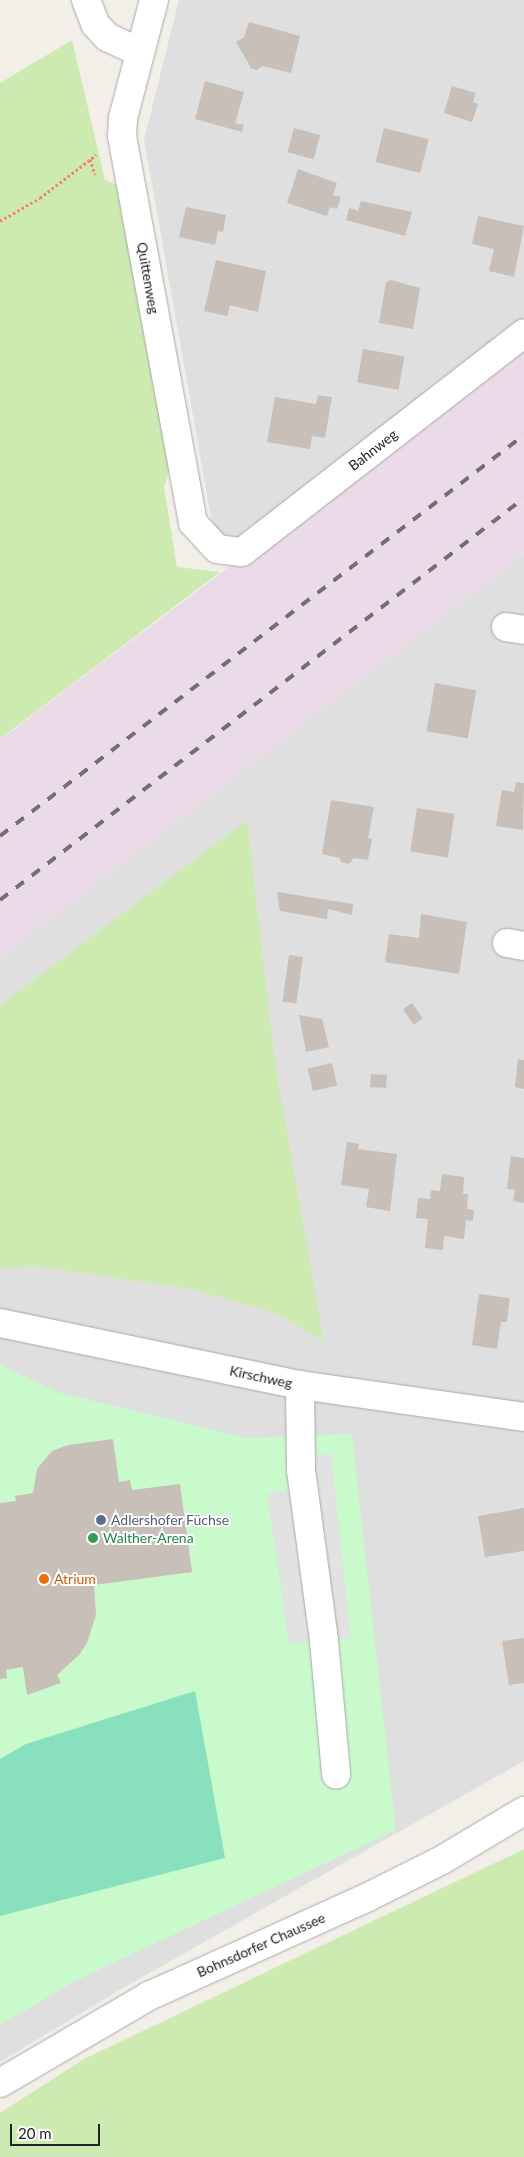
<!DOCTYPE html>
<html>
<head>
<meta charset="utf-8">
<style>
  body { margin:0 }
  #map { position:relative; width:524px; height:2157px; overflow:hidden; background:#f2efe9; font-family:Lato,sans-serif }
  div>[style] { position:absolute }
  .residential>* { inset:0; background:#e0dfdf }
  .industrial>* { inset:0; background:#ebdbe8 }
  .grass>* { inset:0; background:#cdebb0 }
  .park>* { inset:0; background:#c8facc }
  .pitch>* { inset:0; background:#88e0be }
  .parking>* { inset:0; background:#e2e2e2 }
  .building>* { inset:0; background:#c7bfb8; transform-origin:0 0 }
  .path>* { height:3px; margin-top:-1.5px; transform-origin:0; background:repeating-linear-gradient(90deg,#fa8072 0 2.5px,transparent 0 5px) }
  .roads { filter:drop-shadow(0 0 1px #a9a9a9) drop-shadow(0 0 1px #a9a9a9) }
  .minor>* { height:28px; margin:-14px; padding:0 14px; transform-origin:14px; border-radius:14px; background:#fff }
  .rail>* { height:4px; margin-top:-2px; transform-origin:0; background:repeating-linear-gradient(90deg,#707070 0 10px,transparent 0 20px) }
  .dots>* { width:14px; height:14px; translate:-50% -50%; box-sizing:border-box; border:2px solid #fff; border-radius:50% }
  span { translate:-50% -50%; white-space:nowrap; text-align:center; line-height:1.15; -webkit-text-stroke:4px #fff; paint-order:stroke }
  .street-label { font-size:14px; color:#222 }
  .service-label { font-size:14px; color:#4e5e75 }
  .left { translate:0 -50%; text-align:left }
  .leisure-label { font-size:14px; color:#27864d }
  .food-label { font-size:14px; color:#c56008 }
  .scale { position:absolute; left:10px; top:2124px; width:90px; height:22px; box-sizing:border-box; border:2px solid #222; border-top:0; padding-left:6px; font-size:15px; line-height:18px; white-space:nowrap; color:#222; -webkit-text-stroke:4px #fff; paint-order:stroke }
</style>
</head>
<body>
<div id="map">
  <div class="residential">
    <i style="clip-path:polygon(179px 0,524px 0,524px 318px,236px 540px,216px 545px,144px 140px)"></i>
    <i style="clip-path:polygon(524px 554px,524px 1761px,123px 1988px,0 2062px,0 958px)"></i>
  </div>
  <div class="industrial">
    <i style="clip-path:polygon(524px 344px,524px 554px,0 958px,0 740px)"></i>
  </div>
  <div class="grass">
    <i style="clip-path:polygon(72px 40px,105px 180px,123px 187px,169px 471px,164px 487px,177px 567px,220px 572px,0 739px,0 83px)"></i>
    <i style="clip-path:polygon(247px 820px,276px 1069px,324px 1341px,275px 1313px,191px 1289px,34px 1266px,0 1268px,0 1005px)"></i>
    <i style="clip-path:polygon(524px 1849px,524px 2157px,0 2157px,0 2113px,84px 2059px)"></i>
  </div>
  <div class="park">
    <i style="clip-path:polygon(0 1365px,60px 1393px,246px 1438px,352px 1434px,396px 1830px,79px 1979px,0 2025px)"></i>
  </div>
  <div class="pitch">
    <i style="clip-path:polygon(195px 1691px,225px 1858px,0 1916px,0 1759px,26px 1744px)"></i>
  </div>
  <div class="parking">
    <i style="clip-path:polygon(285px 1454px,331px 1454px,351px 1638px,289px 1644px,267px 1493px,289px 1490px)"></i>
  </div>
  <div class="building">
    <i style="clip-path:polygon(249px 22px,300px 36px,291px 73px,262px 66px,257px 70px,251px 68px,236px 42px,244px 37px)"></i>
    <i style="clip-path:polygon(205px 81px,244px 92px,235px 123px,244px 125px,242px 132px,195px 119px)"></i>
    <i style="clip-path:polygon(452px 86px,476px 93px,473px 102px,478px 104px,472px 122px,444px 113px)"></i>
    <i style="left:294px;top:128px;width:27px;height:25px;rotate:15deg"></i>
    <i style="left:384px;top:128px;width:46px;height:35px;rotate:14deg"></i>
    <i style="clip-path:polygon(298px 169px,337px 183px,333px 195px,341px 197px,337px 209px,330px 207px,327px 216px,287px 203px)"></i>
    <i style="clip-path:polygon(361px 201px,412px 212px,405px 236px,346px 220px,349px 208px,358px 211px)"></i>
    <i style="clip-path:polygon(186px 207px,226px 215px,223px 232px,218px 231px,215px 245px,179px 237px)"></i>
    <i style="clip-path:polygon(478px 216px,524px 226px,514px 277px,489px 271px,494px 249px,472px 244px)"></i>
    <i style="clip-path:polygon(216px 260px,266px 271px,258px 312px,230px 305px,227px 316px,204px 311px)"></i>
    <i style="clip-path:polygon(391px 280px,420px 288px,413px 329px,379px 323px,386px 282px)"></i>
    <i style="left:363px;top:349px;width:42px;height:34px;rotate:10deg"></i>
    <i style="clip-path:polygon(318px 395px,332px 397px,325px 438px,312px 436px,310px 449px,267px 442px,275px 397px,316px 404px)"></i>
    <i style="left:435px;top:683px;width:42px;height:49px;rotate:10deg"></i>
    <i style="clip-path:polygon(516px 782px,524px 783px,523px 830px,496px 826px,502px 790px,514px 792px)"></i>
    <i style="clip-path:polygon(331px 800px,374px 807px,368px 838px,372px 839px,368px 860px,354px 858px,349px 864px,341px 862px,340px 858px,322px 854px)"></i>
    <i style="left:417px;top:808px;width:38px;height:44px;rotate:9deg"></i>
    <i style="clip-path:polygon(277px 892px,353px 904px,352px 915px,328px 909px,327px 919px,280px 911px)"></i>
    <i style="clip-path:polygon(421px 914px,467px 922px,459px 974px,385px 962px,389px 934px,419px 938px)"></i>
    <i style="left:289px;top:955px;width:14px;height:47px;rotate:8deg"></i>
    <i style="left:412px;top:1003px;width:19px;height:11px;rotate:55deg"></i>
    <i style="clip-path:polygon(299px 1015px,322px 1019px,329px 1047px,306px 1052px)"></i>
    <i style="clip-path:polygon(518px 1059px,524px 1060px,524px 1089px,515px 1087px)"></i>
    <i style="left:332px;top:1063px;width:23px;height:25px;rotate:77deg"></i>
    <i style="left:371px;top:1074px;width:16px;height:13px;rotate:4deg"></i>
    <i style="clip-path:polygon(347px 1142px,359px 1144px,358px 1149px,397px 1154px,390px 1211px,366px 1207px,369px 1189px,341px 1185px)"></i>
    <i style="clip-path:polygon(511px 1156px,524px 1158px,524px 1203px,513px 1201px,515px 1190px,507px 1189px)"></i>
    <i style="clip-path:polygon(442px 1174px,464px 1177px,463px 1194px,468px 1194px,467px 1209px,474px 1210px,473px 1221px,466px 1220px,464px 1239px,444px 1236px,443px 1250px,425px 1248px,428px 1219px,416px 1218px,418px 1198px,430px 1199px,431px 1190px,440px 1191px)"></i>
    <i style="clip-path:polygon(479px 1294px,510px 1298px,507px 1322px,501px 1322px,497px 1349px,472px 1345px)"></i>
    <i style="clip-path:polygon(113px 1439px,119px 1482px,130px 1480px,132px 1490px,180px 1484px,192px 1572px,94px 1585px,96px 1615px,87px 1643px,79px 1655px,57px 1675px,61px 1683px,27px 1695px,23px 1667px,6px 1670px,7px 1678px,0 1679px,0 1503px,16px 1501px,15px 1496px,33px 1493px,37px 1469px,52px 1451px,68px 1445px)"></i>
    <i style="clip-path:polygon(524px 1508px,524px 1551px,485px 1557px,478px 1516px)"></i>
    <i style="clip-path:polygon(524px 1638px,524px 1683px,509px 1685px,502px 1641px)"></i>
  </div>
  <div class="path">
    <i style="left:90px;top:159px;width:16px;rotate:72deg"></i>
    <i style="left:0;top:221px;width:46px;rotate:-29.9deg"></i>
    <i style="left:40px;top:198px;width:71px;rotate:-37.5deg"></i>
  </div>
  <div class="roads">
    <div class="minor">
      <i style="left:86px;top:0;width:26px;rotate:69deg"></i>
      <i style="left:95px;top:24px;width:18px;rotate:47deg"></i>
      <i style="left:107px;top:37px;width:35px;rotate:25deg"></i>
      <i style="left:154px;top:0;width:122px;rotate:104.7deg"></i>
      <i style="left:123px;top:118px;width:18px;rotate:93deg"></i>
      <i style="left:122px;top:136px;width:393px;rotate:79.6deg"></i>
      <i style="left:193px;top:523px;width:35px;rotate:47deg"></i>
      <i style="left:217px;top:549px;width:25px;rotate:7deg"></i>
      <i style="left:242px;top:552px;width:357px;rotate:-37.8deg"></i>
      <i style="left:506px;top:627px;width:18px;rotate:9deg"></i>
      <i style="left:507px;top:943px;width:17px;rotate:10deg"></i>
      <i style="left:0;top:1323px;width:306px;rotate:11.7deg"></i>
      <i style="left:300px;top:1385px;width:226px;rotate:8.1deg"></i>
      <i style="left:300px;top:1385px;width:85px;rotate:89.3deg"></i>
      <i style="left:301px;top:1470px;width:173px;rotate:82.3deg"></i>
      <i style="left:324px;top:1641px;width:134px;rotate:84.8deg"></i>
      <i style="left:0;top:2083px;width:173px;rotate:-30.3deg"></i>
      <i style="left:149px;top:1996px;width:238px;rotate:-24.3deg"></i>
      <i style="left:366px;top:1898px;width:85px;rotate:-26.6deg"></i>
      <i style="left:442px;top:1860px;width:96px;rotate:-30.9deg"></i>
    </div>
  </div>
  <div class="rail">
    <i style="left:0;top:836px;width:660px;rotate:-37.43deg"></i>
    <i style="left:0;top:900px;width:660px;rotate:-37.49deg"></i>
  </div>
  <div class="dots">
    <i style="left:101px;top:1520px;background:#5c6f8a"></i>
    <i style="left:93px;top:1538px;background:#2e9e5b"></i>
    <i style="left:44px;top:1579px;background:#e8710a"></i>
  </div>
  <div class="street-label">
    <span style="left:148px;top:278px;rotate:80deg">Quittenweg</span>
    <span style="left:373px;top:450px;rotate:-38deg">Bahnweg</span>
    <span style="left:261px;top:1377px;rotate:12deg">Kirschweg</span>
    <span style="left:261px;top:1945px;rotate:-24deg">Bohnsdorfer Chaussee</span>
  </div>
  <div class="service-label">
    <span class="left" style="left:111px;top:1520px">Adlershofer Füchse</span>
  </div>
  <div class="leisure-label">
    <span class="left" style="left:103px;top:1538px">Walther-Arena</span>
  </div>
  <div class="food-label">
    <span class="left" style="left:54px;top:1579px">Atrium</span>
  </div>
  <div class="scale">20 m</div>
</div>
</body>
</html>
